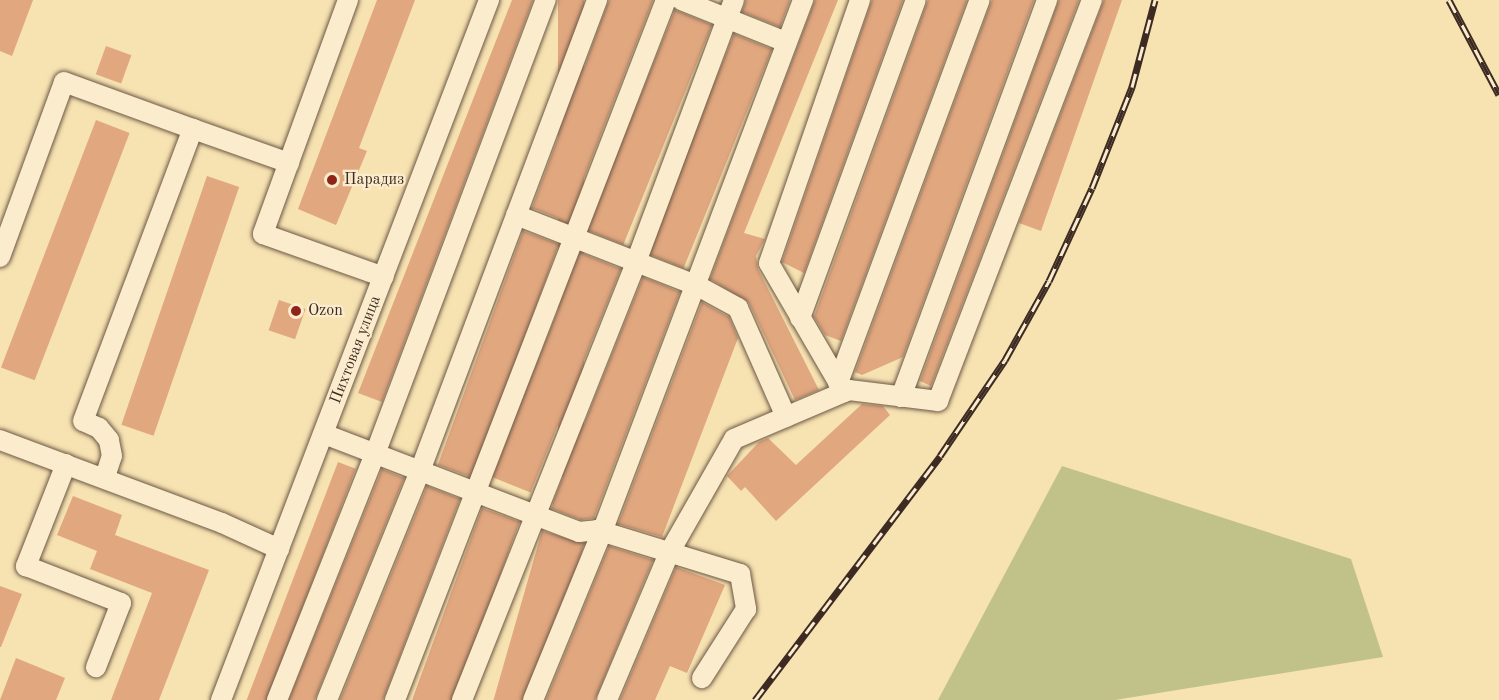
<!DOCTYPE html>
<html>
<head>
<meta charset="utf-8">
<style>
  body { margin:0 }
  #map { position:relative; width:1499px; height:700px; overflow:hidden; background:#f7e2b1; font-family:"Old Standard TT",serif }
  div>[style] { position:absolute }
  .green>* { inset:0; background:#c0c289 }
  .building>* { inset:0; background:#e1a77f; transform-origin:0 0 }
  .roads { filter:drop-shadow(0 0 2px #6c5846) drop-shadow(0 0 2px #6c5846) }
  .minor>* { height:20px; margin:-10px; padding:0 10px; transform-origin:10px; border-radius:10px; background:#faeccc }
  .rail>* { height:7px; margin-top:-3.5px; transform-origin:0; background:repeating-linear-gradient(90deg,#faeccc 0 14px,#3d2a22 0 28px); box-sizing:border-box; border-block:2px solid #3d2a22 }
  .dots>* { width:16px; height:16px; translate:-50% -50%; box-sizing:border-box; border:3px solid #faeccc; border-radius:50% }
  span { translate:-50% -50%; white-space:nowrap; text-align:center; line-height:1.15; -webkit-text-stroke:4.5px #faeccc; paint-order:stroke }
  .poi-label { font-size:16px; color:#3d2a22 }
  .left { translate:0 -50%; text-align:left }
  .street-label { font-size:16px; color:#3d2a22 }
</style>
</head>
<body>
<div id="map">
  <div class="green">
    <i style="clip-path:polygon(1062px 466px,1351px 559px,1383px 657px,1115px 700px,938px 700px)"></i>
  </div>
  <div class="building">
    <i style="clip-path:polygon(0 0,33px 0,12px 56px,0 51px)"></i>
    <i style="clip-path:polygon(377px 0,415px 0,359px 148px,367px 151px,336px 225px,298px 209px)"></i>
    <i style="clip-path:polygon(512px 0,533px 0,382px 402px,358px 393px)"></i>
    <i style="left:558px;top:0;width:26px;height:477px"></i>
    <i style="clip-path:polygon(609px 0,653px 0,567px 222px,532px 208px)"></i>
    <i style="clip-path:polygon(746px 0,790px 0,780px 27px,742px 12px)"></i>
    <i style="clip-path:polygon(815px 0,838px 0,744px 233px,765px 239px,756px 256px,758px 269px,819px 390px,795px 400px,749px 303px,710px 279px)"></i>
    <i style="clip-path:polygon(872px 0,903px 0,804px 273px,782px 262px)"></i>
    <i style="clip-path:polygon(928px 0,967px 0,841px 341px,825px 335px,814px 317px)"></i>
    <i style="clip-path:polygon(992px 0,1034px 0,903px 357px,862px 375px,855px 372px)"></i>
    <i style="clip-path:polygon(1059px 0,1079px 0,931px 386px,920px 381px)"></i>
    <i style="clip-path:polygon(1104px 0,1122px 0,1041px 231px,1019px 223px)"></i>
    <i style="left:675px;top:10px;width:40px;height:237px;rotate:22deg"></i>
    <i style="left:734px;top:34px;width:41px;height:236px;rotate:22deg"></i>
    <i style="left:106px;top:46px;width:27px;height:30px;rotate:20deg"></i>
    <i style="left:96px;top:120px;width:36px;height:265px;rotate:21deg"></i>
    <i style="left:207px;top:176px;width:34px;height:263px;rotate:19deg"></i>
    <i style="left:523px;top:231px;width:38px;height:249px;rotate:20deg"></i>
    <i style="left:581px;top:253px;width:43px;height:241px;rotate:22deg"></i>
    <i style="clip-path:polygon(643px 277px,680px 292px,594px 518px,581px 520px,552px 509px,553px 502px)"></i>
    <i style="left:279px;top:300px;width:28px;height:32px;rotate:19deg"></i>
    <i style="clip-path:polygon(702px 302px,729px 317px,738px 338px,662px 537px,618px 524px)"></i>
    <i style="clip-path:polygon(862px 404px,883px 406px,890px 415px,776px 521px,745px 487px,741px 491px,727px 476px,759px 442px,768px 438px,796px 465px)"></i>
    <i style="left:338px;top:462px;width:19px;height:256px;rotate:21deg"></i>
    <i style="left:382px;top:469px;width:24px;height:249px;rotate:22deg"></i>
    <i style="clip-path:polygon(427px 486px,460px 499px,383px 700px,340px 700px)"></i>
    <i style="clip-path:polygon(73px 496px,122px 515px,115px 535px,209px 570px,159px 700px,111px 700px,152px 593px,90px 569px,97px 551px,57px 535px)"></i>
    <i style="left:482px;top:508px;width:40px;height:206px;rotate:20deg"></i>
    <i style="left:542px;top:531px;width:44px;height:182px;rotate:16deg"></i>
    <i style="clip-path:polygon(609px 546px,653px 560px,595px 700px,546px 700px)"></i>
    <i style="clip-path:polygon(676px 567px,725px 585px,687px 673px,670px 666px,655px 700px,620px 700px)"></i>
    <i style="clip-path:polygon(0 586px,22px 594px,1px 647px,0 647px)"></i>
    <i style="clip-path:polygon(16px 658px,65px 678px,56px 700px,0 700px)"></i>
  </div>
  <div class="roads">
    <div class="minor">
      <i style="left:348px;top:0;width:249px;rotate:110deg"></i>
      <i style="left:263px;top:234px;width:128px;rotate:19.6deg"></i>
      <i style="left:681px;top:0;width:113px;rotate:21.8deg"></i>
      <i style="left:516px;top:215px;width:193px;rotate:21.3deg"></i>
      <i style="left:696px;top:285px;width:48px;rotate:28.7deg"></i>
      <i style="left:738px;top:308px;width:119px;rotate:66.2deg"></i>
      <i style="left:0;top:257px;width:186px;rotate:-69.9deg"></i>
      <i style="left:64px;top:82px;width:137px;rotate:20deg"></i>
      <i style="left:800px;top:318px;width:338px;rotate:-70deg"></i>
      <i style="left:838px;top:383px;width:408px;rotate:-69.7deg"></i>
      <i style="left:844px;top:392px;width:149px;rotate:-120.2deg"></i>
      <i style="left:769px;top:263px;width:278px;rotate:-70.9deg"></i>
      <i style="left:901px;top:397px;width:423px;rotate:-69.8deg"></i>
      <i style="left:324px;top:434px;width:273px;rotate:21deg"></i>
      <i style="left:579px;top:532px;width:18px;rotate:-6deg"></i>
      <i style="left:597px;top:530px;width:150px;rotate:17.1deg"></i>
      <i style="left:740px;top:574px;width:36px;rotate:80deg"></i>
      <i style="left:746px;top:609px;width:82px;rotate:122.5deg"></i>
      <i style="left:0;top:440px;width:237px;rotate:20.5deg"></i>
      <i style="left:222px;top:523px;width:63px;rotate:24.5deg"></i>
      <i style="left:66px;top:464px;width:110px;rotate:111.4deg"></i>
      <i style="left:26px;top:566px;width:102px;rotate:21.3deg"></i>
      <i style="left:121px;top:603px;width:69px;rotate:111.3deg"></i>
      <i style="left:105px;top:477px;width:22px;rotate:-72deg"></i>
      <i style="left:112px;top:456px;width:16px;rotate:-101deg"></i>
      <i style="left:109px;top:440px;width:16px;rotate:-130deg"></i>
      <i style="left:99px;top:428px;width:17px;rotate:-156deg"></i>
      <i style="left:83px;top:421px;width:312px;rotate:-69.4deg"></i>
      <i style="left:193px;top:129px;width:102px;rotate:19.5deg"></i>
      <i style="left:221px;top:700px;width:750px;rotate:-69.05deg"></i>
      <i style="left:277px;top:700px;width:265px;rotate:-68.3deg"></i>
      <i style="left:375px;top:454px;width:485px;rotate:-69.4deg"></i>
      <i style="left:327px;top:700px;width:247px;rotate:-67.9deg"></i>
      <i style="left:420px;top:471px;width:503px;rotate:-69.4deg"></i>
      <i style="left:395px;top:700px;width:751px;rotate:-68.84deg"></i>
      <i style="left:462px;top:700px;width:471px;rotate:-68.3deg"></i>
      <i style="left:636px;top:262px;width:280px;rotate:-69.5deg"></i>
      <i style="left:533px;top:700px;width:182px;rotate:-67.7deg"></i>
      <i style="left:602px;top:532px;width:569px;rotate:-69.3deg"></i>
      <i style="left:607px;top:700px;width:160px;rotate:-67.1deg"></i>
      <i style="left:669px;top:553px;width:131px;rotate:-60.3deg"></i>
      <i style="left:734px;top:439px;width:125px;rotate:-23.1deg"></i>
      <i style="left:849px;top:390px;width:90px;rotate:7deg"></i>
      <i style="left:938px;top:401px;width:430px;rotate:-69deg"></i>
    </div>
  </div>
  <div class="rail">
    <i style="left:1449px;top:0;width:107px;rotate:62.2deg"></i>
    <i style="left:755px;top:700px;width:306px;rotate:-52.8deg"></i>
    <i style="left:940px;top:456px;width:116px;rotate:-55.9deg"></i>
    <i style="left:1005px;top:360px;width:90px;rotate:-60.9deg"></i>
    <i style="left:1049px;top:281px;width:102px;rotate:-65.2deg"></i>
    <i style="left:1092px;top:188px;width:109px;rotate:-68.4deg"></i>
    <i style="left:1132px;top:87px;width:90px;rotate:-75.2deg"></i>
  </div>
  <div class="dots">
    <i style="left:332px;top:180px;background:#8f2418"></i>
    <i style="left:296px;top:311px;background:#8f2418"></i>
  </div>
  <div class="poi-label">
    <span class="left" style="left:344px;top:180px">Парадиз</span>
    <span class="left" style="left:308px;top:311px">Ozon</span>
  </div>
  <div class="street-label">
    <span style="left:356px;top:350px;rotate:-69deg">Пихтовая улица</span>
  </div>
</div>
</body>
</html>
